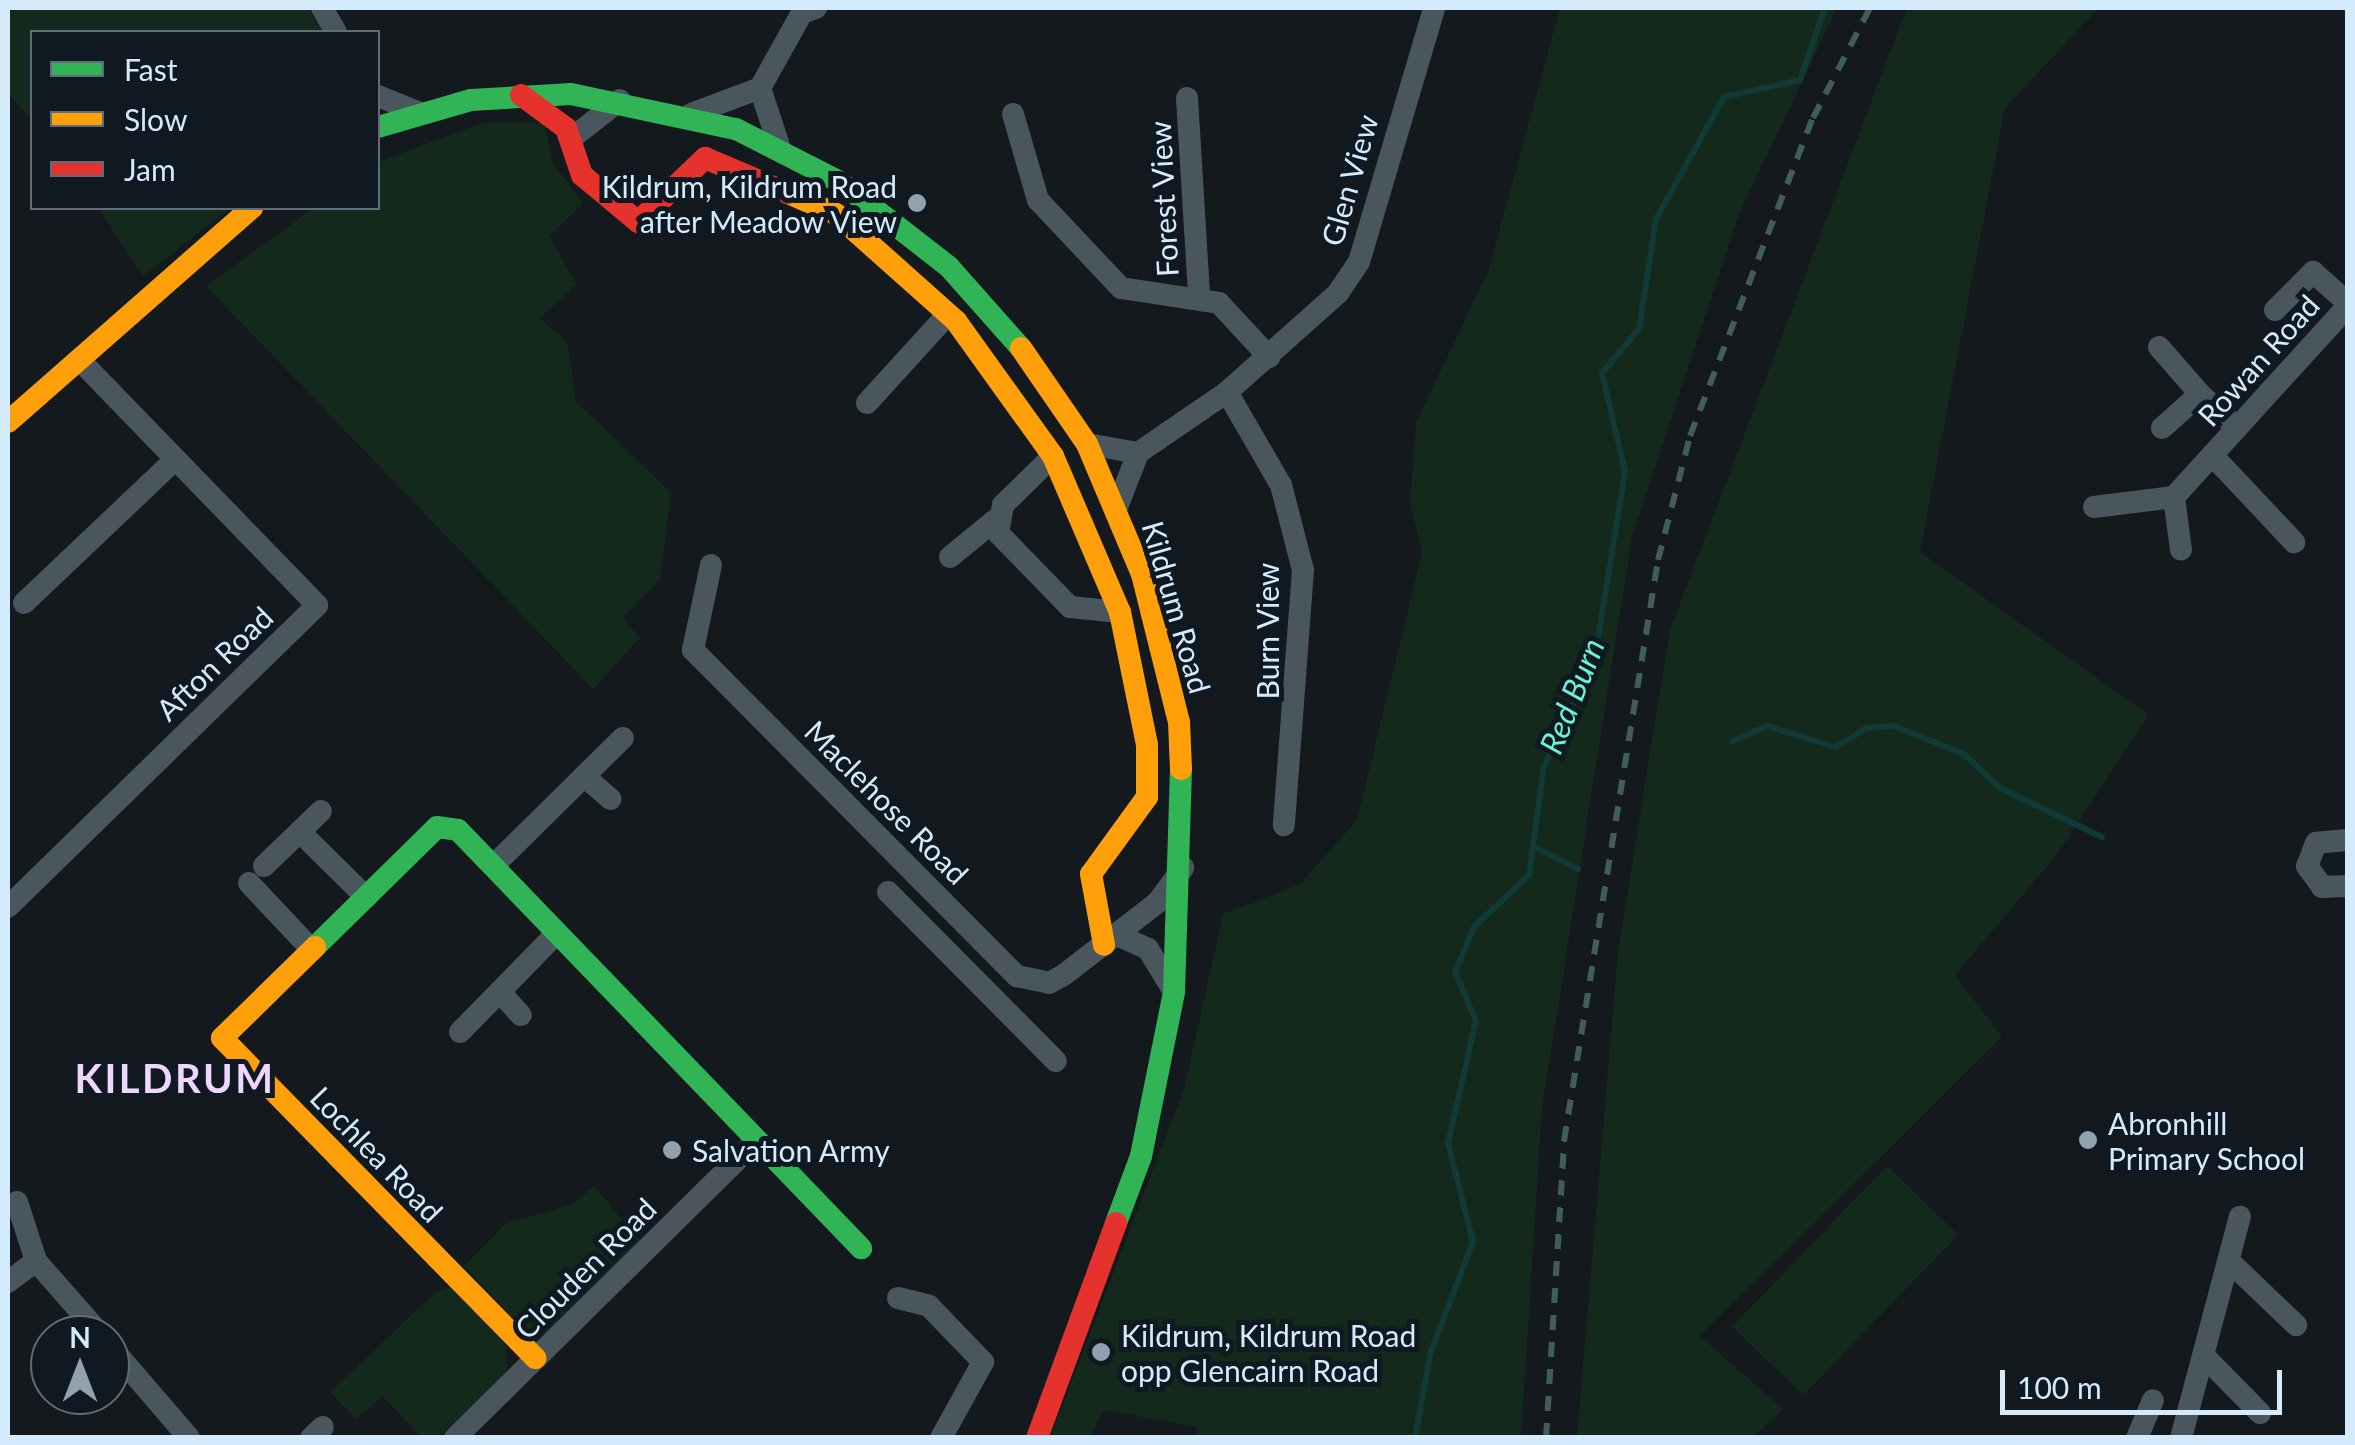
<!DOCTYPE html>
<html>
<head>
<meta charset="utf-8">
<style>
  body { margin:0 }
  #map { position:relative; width:2355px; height:1445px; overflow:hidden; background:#14191e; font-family:Lato,sans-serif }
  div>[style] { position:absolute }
  .green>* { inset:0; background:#13291b; transform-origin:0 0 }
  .stream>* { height:6px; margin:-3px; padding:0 3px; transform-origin:3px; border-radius:3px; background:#0f3a37 }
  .street>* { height:22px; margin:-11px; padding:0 11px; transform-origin:11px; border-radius:11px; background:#49565e }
  .fast>* { height:22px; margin:-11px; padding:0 11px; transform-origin:11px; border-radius:11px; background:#30b455 }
  .slow>* { height:22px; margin:-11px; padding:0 11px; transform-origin:11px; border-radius:11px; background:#ff9f0a }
  .jam>* { height:22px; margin:-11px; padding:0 11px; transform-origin:11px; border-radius:11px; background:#e5322d }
  .rail>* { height:6px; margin-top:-3px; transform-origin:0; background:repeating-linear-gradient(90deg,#405e55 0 15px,transparent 0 27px) }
  .dots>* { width:28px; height:28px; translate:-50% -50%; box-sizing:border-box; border:5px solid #101922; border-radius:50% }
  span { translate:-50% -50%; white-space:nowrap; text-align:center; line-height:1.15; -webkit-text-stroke:10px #101922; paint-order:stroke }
  .street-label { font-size:30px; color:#d4ebfc }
  .poi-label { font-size:30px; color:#d4ebfc }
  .right { translate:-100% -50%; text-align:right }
  .left { translate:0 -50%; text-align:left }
  .water-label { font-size:32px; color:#6bf3d3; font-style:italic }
  .district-label { font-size:40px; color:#efd6fc; font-weight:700; letter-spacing:2.5px }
  .frame { position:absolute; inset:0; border:10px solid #d4ebfc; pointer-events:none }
  .legend { position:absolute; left:30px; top:30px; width:350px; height:180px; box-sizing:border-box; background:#101922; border:2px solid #5e6d79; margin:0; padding:12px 18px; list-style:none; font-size:30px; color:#d4ebfc }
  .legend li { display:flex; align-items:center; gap:20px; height:50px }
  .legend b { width:50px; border:2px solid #5e6d79 }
  .north { position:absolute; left:30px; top:1315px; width:100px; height:100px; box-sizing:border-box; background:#101922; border:2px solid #5e6d79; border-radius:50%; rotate:0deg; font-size:28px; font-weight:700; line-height:40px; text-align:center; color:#d4ebfc }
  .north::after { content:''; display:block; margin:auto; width:35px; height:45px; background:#91a2ae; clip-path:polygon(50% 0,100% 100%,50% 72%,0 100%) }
  .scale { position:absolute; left:2000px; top:1370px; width:282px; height:45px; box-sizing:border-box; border:5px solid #d4ebfc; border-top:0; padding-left:12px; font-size:30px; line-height:35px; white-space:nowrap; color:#d4ebfc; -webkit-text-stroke:8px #101922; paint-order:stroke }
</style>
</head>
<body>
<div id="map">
  <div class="green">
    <i style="clip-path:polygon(8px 8px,308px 8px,322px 32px,32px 32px,32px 120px,8px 94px)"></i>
    <i style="clip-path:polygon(1560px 8px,1837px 8px,1739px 214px,1632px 536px,1542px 1109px,1521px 1437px,1195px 1437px,1197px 1427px,1103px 1410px,1091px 1437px,1050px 1438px,1184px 1089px,1223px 914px,1299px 885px,1357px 820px,1422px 552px,1410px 504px,1416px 422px,1488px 272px)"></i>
    <i style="clip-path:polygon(1907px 8px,2099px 8px,2005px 108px,1920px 552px,2149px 715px,2056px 856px,1955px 975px,2002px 1037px,1700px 1336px,1783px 1409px,1754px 1437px,1577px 1437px,1618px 951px,1670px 630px)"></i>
    <i style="clip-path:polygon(482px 123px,544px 123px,553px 163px,583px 203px,549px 236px,577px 284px,540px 318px,567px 342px,576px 401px,671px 493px,660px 580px,623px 618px,640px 638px,593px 689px,206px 286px,314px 208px,378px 208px,378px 162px)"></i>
    <i style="clip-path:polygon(98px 208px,231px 208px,143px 276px)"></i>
    <i style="left:1887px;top:1166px;width:99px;height:223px;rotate:44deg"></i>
    <i style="clip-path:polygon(594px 1186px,640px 1240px,547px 1334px,529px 1335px,464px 1266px,505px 1224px,573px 1204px)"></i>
    <i style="clip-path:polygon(452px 1287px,506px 1343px,507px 1373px,439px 1437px,421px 1437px,382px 1396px,356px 1420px,330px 1392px,436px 1292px)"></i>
  </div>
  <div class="stream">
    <i style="left:1733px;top:741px;width:37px;rotate:-24deg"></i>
    <i style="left:1767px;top:726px;width:71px;rotate:17.2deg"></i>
    <i style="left:1835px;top:747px;width:37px;rotate:-31deg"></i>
    <i style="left:1867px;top:728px;width:27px;rotate:-4deg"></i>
    <i style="left:1894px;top:726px;width:75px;rotate:21.8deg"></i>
    <i style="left:1964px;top:754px;width:50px;rotate:43.4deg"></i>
    <i style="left:2000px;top:788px;width:113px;rotate:25.7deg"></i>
    <i style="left:1533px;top:846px;width:51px;rotate:27.1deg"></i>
    <i style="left:1415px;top:1438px;width:88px;rotate:-79.6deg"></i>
    <i style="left:1431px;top:1351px;width:117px;rotate:-68.9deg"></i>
    <i style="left:1473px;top:1242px;width:102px;rotate:-104.2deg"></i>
    <i style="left:1448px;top:1143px;width:125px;rotate:-77.1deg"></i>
    <i style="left:1476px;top:1021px;width:53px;rotate:-113.2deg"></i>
    <i style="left:1455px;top:972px;width:49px;rotate:-67.1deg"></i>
    <i style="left:1474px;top:927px;width:76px;rotate:-43.4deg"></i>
    <i style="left:1529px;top:875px;width:110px;rotate:-82.2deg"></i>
    <i style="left:1544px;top:766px;width:120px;rotate:-64.9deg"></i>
    <i style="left:1595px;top:657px;width:188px;rotate:-80.8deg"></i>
    <i style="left:1625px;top:471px;width:101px;rotate:-103.2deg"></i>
    <i style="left:1602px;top:373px;width:57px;rotate:-49.9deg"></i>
    <i style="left:1639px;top:329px;width:111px;rotate:-81.2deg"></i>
    <i style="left:1656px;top:219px;width:140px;rotate:-60.9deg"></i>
    <i style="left:1724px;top:97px;width:78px;rotate:-12.6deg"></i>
    <i style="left:1800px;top:80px;width:76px;rotate:-70.9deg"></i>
  </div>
  <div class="street">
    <i style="left:322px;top:8px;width:28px;rotate:60deg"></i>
    <i style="left:760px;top:88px;width:64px;rotate:71.8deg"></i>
    <i style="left:378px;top:96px;width:45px;rotate:22deg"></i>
    <i style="left:1187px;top:98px;width:197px;rotate:86.5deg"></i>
    <i style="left:691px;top:114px;width:74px;rotate:-20.6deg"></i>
    <i style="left:760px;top:88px;width:86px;rotate:-60.8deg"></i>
    <i style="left:802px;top:13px;width:15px;rotate:-20deg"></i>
    <i style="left:1013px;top:114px;width:90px;rotate:73.8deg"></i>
    <i style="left:1038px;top:200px;width:121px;rotate:46.7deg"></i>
    <i style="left:1121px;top:288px;width:99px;rotate:8.7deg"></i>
    <i style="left:1219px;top:303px;width:74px;rotate:47.2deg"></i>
    <i style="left:572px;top:138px;width:61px;rotate:-38.4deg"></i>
    <i style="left:2275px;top:310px;width:54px;rotate:-45deg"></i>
    <i style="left:2313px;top:272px;width:47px;rotate:41.5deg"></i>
    <i style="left:2159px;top:347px;width:62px;rotate:48.9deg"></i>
    <i style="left:1227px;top:392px;width:108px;rotate:59.9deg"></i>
    <i style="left:1281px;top:485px;width:88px;rotate:75.5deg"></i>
    <i style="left:1303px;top:570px;width:256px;rotate:94.3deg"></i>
    <i style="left:867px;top:403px;width:120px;rotate:-47.7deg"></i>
    <i style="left:2162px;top:428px;width:51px;rotate:-41.8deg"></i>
    <i style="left:2200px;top:394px;width:50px;rotate:42.6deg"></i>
    <i style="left:1087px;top:444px;width:52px;rotate:10deg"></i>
    <i style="left:1138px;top:453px;width:108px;rotate:-34.4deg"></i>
    <i style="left:1227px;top:392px;width:149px;rotate:-41.7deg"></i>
    <i style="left:1338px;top:293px;width:37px;rotate:-56deg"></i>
    <i style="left:1359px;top:262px;width:265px;rotate:-73.5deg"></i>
    <i style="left:2212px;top:455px;width:120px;rotate:46.7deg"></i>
    <i style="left:1053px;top:456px;width:70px;rotate:135.6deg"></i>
    <i style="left:1003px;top:505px;width:28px;rotate:100deg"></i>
    <i style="left:998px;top:533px;width:103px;rotate:45.8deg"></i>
    <i style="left:1070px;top:607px;width:50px;rotate:5.7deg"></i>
    <i style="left:2174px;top:497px;width:53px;rotate:82.5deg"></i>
    <i style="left:1117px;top:507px;width:58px;rotate:-68.7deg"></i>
    <i style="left:2094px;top:507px;width:81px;rotate:-7.1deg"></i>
    <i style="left:2174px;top:497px;width:258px;rotate:-47.7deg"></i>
    <i style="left:950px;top:557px;width:58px;rotate:-39.4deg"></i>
    <i style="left:711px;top:565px;width:87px;rotate:102deg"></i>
    <i style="left:693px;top:650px;width:460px;rotate:45.2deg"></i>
    <i style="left:1017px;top:976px;width:33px;rotate:12deg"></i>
    <i style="left:1049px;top:983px;width:18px;rotate:-29deg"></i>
    <i style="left:1065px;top:974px;width:116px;rotate:-37.7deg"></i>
    <i style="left:1157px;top:903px;width:44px;rotate:-53.4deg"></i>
    <i style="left:24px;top:603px;width:209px;rotate:-43.5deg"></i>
    <i style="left:584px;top:776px;width:35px;rotate:41deg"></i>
    <i style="left:300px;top:832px;width:93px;rotate:44.6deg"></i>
    <i style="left:2348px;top:840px;width:32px;rotate:175deg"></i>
    <i style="left:2316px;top:843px;width:25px;rotate:111deg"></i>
    <i style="left:2307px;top:866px;width:26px;rotate:54deg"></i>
    <i style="left:2322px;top:887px;width:26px;rotate:-2deg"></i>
    <i style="left:494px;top:865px;width:181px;rotate:-44.6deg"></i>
    <i style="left:264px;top:866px;width:79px;rotate:-44deg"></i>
    <i style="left:249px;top:883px;width:91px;rotate:46.8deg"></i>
    <i style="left:888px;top:892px;width:238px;rotate:45.2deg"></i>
    <i style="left:8px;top:907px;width:432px;rotate:-44.3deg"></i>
    <i style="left:317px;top:605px;width:342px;rotate:-134.1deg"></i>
    <i style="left:1117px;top:935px;width:34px;rotate:24deg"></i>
    <i style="left:1148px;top:949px;width:50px;rotate:58.8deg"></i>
    <i style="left:500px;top:992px;width:31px;rotate:48deg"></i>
    <i style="left:460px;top:1032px;width:134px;rotate:-45.6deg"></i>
    <i style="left:17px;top:1202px;width:62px;rotate:72.1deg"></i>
    <i style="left:36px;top:1261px;width:98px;rotate:48.7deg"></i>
    <i style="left:2229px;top:1261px;width:93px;rotate:43.7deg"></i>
    <i style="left:8px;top:1282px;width:35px;rotate:-37deg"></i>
    <i style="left:898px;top:1298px;width:32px;rotate:14deg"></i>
    <i style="left:929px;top:1306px;width:78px;rotate:46deg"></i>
    <i style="left:983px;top:1362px;width:87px;rotate:118.9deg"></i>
    <i style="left:110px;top:1346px;width:121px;rotate:49.3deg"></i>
    <i style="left:2204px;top:1356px;width:80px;rotate:45.5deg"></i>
    <i style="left:311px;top:1438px;width:16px;rotate:-43deg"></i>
    <i style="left:455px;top:1438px;width:424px;rotate:-44.6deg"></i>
    <i style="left:2137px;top:1438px;width:41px;rotate:-67.2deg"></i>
    <i style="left:2181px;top:1438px;width:229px;rotate:-75.1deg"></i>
  </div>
  <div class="fast">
    <i style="left:378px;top:127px;width:97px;rotate:-16.2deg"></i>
    <i style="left:471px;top:100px;width:100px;rotate:-3.4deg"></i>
    <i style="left:571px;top:94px;width:169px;rotate:12deg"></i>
    <i style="left:736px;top:129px;width:117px;rotate:27deg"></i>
    <i style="left:840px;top:182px;width:138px;rotate:37.9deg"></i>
    <i style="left:949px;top:267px;width:108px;rotate:48.4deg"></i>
    <i style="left:315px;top:947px;width:171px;rotate:-44.5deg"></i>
    <i style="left:437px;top:827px;width:21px;rotate:8deg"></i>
    <i style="left:458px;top:830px;width:581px;rotate:46.05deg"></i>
    <i style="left:1116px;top:1223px;width:72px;rotate:-69.5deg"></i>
    <i style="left:1141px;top:1156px;width:167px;rotate:-78.6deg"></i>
    <i style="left:1174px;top:992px;width:223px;rotate:-88.2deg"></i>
  </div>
  <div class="slow">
    <i style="left:788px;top:193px;width:52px;rotate:23.6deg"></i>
    <i style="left:836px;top:214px;width:161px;rotate:41.7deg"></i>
    <i style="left:956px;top:321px;width:166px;rotate:54.3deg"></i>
    <i style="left:1053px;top:456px;width:170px;rotate:66.8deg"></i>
    <i style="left:1120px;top:612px;width:136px;rotate:78.5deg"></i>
    <i style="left:1147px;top:745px;width:52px;rotate:90deg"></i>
    <i style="left:1147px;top:797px;width:95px;rotate:126deg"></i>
    <i style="left:1091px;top:874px;width:72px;rotate:79.6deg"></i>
    <i style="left:1021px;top:348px;width:116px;rotate:55.5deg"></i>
    <i style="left:1087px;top:444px;width:141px;rotate:67.1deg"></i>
    <i style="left:1142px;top:574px;width:153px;rotate:76deg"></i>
    <i style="left:1179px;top:722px;width:47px;rotate:87.6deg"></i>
    <i style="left:8px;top:422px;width:325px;rotate:-41.3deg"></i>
    <i style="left:315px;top:947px;width:130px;rotate:135.6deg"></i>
    <i style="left:222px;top:1038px;width:448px;rotate:45.6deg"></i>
  </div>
  <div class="jam">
    <i style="left:521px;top:95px;width:56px;rotate:36.3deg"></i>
    <i style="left:566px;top:128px;width:50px;rotate:71.2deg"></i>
    <i style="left:582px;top:175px;width:73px;rotate:40deg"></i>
    <i style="left:638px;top:222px;width:93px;rotate:-43.7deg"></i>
    <i style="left:705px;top:158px;width:90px;rotate:22.9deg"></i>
    <i style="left:1037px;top:1438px;width:229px;rotate:-69.8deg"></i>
  </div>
  <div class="rail">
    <i style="left:1546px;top:1438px;width:298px;rotate:-86.5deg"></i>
    <i style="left:1564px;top:1141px;width:589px;rotate:-80.81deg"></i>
    <i style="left:1658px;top:560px;width:128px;rotate:-75.5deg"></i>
    <i style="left:1690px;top:436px;width:341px;rotate:-68.9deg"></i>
    <i style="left:1813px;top:118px;width:124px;rotate:-62.6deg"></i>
  </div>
  <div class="dots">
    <i style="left:917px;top:203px;background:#91a2ae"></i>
    <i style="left:2088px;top:1140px;background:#91a2ae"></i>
    <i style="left:672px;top:1150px;background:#91a2ae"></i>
    <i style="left:1101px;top:1352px;background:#91a2ae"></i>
  </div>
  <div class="street-label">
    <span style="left:1349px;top:180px;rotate:-74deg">Glen View</span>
    <span style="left:1163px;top:199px;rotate:-93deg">Forest View</span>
    <span style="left:2258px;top:360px;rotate:-48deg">Rowan Road</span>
    <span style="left:1177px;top:607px;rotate:74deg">Kildrum Road</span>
    <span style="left:1267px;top:631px;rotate:-90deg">Burn View</span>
    <span style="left:214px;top:663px;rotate:-44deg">Afton Road</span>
    <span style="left:887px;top:802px;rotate:45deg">Maclehose Road</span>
    <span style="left:377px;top:1154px;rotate:46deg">Lochlea Road</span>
    <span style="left:585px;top:1268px;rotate:-45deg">Clouden Road</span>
  </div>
  <div class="poi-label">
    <span class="right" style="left:897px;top:203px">Kildrum, Kildrum Road<br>after Meadow View</span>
    <span class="left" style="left:2108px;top:1140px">Abronhill<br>Primary School</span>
    <span class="left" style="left:692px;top:1150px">Salvation Army</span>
    <span class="left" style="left:1121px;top:1352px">Kildrum, Kildrum Road<br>opp Glencairn Road</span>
  </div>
  <div class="water-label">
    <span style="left:1572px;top:696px;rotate:-68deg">Red Burn</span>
  </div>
  <div class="district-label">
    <span style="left:175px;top:1078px">KILDRUM</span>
  </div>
  <div class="frame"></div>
  <ul class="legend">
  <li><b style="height:12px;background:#30b455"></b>Fast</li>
  <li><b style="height:12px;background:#ff9f0a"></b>Slow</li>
  <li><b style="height:12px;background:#e5322d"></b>Jam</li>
  </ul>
  <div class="north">N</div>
  <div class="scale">100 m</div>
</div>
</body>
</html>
